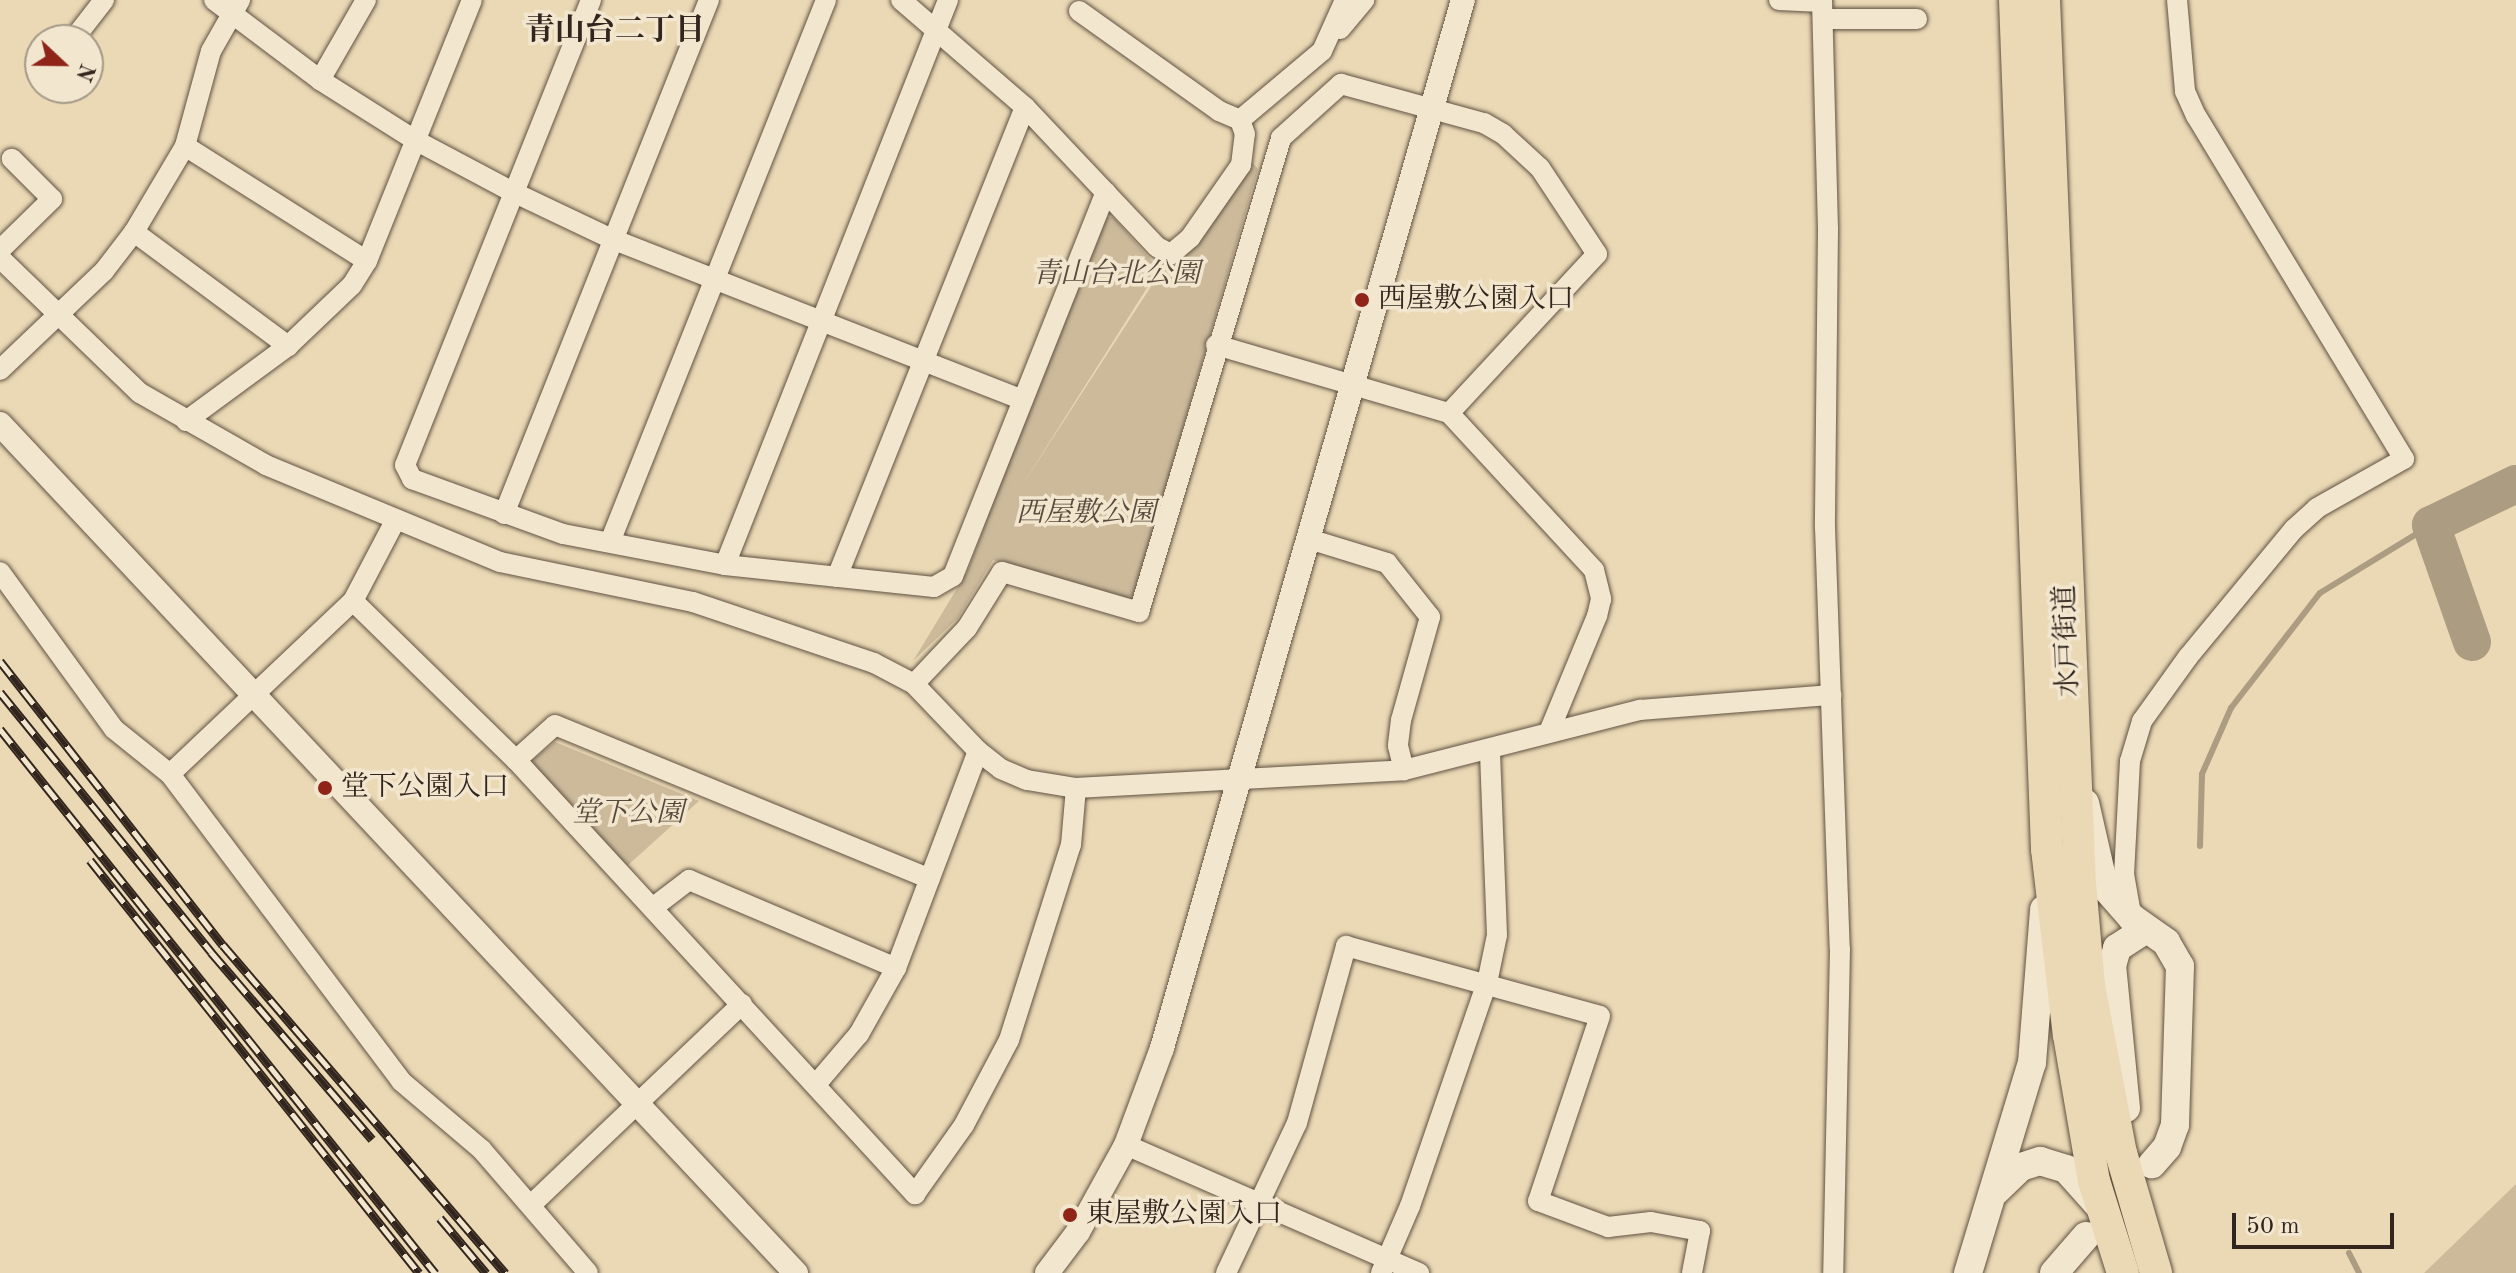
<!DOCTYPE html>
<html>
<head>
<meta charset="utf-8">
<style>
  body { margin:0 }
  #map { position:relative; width:2516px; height:1273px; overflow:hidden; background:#ebd9b5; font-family:"Old Standard TT","Noto Serif JP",serif }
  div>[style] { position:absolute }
  .green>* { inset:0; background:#ccba9b }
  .stream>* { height:6px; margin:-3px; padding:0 3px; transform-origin:3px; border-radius:3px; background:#ac9c81 }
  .river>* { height:38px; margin:-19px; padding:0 19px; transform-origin:19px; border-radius:19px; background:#ac9c81 }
  .roads { filter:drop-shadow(0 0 2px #605243) drop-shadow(0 0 2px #605243) }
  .minor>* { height:20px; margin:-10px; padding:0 10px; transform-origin:10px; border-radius:10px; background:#f2e6cf }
  .tertiary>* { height:24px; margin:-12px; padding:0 12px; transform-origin:12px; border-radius:12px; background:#f2e6cf }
  .secondary>* { height:28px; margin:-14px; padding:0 14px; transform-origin:14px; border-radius:14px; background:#f2e6cf }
  .trunk>* { height:32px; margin:-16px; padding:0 16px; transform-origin:16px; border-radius:16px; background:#ebd9b5 }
  .rail>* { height:9px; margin-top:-4.5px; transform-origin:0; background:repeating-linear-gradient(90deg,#f2e6cf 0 18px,#32251d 0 36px); box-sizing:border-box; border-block:2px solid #32251d }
  .dots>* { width:22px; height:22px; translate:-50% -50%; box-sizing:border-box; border:4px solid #f2e6cf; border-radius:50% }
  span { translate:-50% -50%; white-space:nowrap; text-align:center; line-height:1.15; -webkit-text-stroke:7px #f2e6cf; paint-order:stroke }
  .park-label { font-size:28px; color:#584a3c; font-style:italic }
  .poi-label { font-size:28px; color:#32251d }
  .left { translate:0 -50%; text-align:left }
  .street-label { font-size:28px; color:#32251d }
  .neighbourhood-label { font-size:30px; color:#32251d; font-weight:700 }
  .north { position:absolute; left:24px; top:24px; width:80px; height:80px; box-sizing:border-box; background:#f2e6cf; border:2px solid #a59988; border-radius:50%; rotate:112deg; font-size:22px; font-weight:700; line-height:32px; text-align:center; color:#32251d }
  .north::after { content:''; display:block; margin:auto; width:28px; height:36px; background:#8f2418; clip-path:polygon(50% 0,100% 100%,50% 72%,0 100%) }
  .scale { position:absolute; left:2232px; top:1213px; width:162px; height:36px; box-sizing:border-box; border:4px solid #32251d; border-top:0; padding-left:10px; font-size:24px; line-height:28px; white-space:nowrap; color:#32251d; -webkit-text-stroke:6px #f2e6cf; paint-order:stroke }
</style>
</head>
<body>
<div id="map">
  <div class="green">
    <i style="clip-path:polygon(1252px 162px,1258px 169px,1135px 593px,1126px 599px,993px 560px,958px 618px,913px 661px,967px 572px,1101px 218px,1113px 217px,1159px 269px,1021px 487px,1161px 271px,1175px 266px,1194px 248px)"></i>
    <i style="clip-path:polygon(555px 742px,699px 801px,626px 867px,533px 766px,535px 758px)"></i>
    <i style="clip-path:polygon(2516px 1184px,2516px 1273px,2424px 1273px)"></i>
  </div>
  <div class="stream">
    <i style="left:2200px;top:846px;width:72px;rotate:-88.4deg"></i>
    <i style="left:2202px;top:774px;width:72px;rotate:-66.3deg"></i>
    <i style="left:2231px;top:708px;width:145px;rotate:-52.3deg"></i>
    <i style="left:2320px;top:593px;width:130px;rotate:-31.5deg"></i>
    <i style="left:2349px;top:1253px;width:22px;rotate:63deg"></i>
  </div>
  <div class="river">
    <i style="left:2472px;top:642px;width:124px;rotate:-109.3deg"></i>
    <i style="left:2431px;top:525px;width:94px;rotate:-25.8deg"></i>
  </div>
  <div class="roads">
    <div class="minor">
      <i style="left:214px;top:0;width:133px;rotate:37deg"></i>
      <i style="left:320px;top:80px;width:112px;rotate:32.3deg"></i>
      <i style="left:415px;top:140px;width:111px;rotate:28deg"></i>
      <i style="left:513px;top:192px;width:110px;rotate:25.4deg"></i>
      <i style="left:612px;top:239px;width:441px;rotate:21.4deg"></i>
      <i style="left:591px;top:0;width:501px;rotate:111.8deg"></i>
      <i style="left:405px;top:465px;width:16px;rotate:63deg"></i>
      <i style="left:412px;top:479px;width:161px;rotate:20deg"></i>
      <i style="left:563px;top:534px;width:165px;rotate:10.8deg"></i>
      <i style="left:725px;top:565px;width:210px;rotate:6deg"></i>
      <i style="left:934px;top:587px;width:22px;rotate:-30deg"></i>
      <i style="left:953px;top:576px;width:413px;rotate:-68.3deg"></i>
      <i style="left:901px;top:0;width:164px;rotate:40.8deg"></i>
      <i style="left:1025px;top:107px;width:192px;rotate:46.7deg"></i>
      <i style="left:1157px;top:247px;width:16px;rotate:27deg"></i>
      <i style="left:1171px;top:254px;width:25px;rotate:-40deg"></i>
      <i style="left:1190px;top:238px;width:89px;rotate:-55.1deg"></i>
      <i style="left:1241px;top:165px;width:31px;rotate:-83deg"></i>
      <i style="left:1245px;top:134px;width:15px;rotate:-110deg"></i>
      <i style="left:1779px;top:0;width:43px;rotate:2.7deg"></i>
      <i style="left:1822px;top:0;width:229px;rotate:88.5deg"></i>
      <i style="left:1828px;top:229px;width:298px;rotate:90.6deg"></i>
      <i style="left:1825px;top:527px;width:422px;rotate:88deg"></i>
      <i style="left:1840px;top:949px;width:324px;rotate:91.2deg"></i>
      <i style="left:1079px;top:11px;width:172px;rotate:35.5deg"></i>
      <i style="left:1219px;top:111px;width:23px;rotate:23deg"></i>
      <i style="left:1240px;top:120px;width:107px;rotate:-40.1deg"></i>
      <i style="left:1322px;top:51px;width:56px;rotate:-65.7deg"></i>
      <i style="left:1823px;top:19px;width:94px"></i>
      <i style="left:1340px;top:29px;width:38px;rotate:-50deg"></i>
      <i style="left:73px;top:40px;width:51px;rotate:-52.2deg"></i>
      <i style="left:320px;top:80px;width:92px;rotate:-60.1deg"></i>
      <i style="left:185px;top:146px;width:215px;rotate:32.3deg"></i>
      <i style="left:134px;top:232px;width:192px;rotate:36.5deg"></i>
      <i style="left:0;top:250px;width:73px;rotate:-44.4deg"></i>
      <i style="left:52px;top:199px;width:57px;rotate:-135deg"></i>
      <i style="left:0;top:258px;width:194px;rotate:44deg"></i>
      <i style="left:140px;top:393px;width:145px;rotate:29.7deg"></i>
      <i style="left:266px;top:465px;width:253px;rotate:22.5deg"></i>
      <i style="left:500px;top:562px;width:197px;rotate:11.7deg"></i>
      <i style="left:693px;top:602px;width:191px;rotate:18.6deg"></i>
      <i style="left:874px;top:663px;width:45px;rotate:27.7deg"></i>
      <i style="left:914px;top:684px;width:93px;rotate:46.3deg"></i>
      <i style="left:978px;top:751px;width:29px;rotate:38deg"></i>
      <i style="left:1001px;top:769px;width:28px;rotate:23deg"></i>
      <i style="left:1027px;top:780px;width:50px;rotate:9.3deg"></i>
      <i style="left:1076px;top:788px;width:328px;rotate:-3.1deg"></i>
      <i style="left:1404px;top:770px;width:244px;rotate:-14.3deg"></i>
      <i style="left:1640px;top:710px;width:192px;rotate:-4.5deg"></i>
      <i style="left:1216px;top:345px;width:243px;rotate:16.3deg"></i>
      <i style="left:1449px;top:413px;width:214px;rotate:47.3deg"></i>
      <i style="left:1594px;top:570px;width:30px;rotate:76deg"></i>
      <i style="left:1601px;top:599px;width:17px;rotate:103deg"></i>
      <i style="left:1597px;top:616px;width:126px;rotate:112.5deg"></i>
      <i style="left:0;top:370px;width:144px;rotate:-43.6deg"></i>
      <i style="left:104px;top:271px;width:49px;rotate:-52.4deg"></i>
      <i style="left:134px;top:232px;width:100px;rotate:-59.3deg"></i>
      <i style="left:185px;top:146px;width:98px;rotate:-74.7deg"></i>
      <i style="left:211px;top:51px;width:59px;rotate:-60.4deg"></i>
      <i style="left:186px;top:421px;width:127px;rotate:-36.3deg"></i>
      <i style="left:288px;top:346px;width:88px;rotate:-43.6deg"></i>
      <i style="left:352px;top:285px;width:28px;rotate:-58deg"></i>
      <i style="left:367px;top:261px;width:281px;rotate:-68.1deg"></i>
      <i style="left:504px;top:514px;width:553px;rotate:-68.26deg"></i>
      <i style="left:1309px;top:539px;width:82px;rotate:17.1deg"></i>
      <i style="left:1387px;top:563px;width:69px;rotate:51.5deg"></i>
      <i style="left:1430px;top:617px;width:107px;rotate:105.7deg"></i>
      <i style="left:1401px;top:720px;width:26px;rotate:97deg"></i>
      <i style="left:1398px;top:746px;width:25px;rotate:76deg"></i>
      <i style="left:610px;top:542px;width:583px;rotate:-68.27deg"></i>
      <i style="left:725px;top:565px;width:607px;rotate:-68.46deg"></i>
      <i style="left:0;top:572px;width:194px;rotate:54deg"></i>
      <i style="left:114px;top:729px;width:72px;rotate:38.8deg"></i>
      <i style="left:170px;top:774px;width:384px;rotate:53deg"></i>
      <i style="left:401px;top:1081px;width:106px;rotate:40.4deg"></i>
      <i style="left:482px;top:1150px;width:162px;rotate:49.2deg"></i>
      <i style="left:837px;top:577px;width:506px;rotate:-68.2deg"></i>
      <i style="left:353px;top:601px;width:228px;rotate:44.3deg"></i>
      <i style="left:516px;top:760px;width:590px;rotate:47.41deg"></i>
      <i style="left:915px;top:1194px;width:85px;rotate:-54.6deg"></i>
      <i style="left:964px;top:1125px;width:96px;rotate:-62.1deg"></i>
      <i style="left:1009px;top:1040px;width:205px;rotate:-72.4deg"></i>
      <i style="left:1071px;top:845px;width:57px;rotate:-85deg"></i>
      <i style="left:914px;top:684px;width:77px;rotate:-46.6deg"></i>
      <i style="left:967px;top:628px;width:66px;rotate:-58deg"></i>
      <i style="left:1002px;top:572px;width:143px;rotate:16.3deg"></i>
      <i style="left:1139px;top:612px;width:495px;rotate:-73.3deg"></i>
      <i style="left:1281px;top:138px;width:81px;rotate:-42deg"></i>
      <i style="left:1341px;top:84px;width:148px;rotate:15.3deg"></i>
      <i style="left:1484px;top:123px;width:22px;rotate:30deg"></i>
      <i style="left:1503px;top:134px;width:50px;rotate:42.6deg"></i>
      <i style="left:1540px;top:168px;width:103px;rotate:56.5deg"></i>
      <i style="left:1597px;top:254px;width:217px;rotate:132.9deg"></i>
      <i style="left:516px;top:760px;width:52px;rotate:-41.9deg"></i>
      <i style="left:555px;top:725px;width:405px;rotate:22.3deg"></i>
      <i style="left:170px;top:774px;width:252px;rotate:-43.4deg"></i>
      <i style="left:353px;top:601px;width:90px;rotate:-62.3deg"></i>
      <i style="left:655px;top:906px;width:43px;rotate:-37.4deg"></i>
      <i style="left:689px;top:880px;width:225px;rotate:23deg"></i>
      <i style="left:2131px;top:914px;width:40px;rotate:-100deg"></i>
      <i style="left:2124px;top:875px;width:114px;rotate:-87deg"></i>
      <i style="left:2130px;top:761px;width:42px;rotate:-73.3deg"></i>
      <i style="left:2142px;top:721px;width:79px;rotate:-54.3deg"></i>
      <i style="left:2188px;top:657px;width:166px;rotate:-50.4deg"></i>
      <i style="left:2294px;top:529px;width:31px;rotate:-42deg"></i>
      <i style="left:2317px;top:508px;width:100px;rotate:-29.4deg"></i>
      <i style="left:2404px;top:459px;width:401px;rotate:-121.2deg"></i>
      <i style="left:2196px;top:116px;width:27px;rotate:-114deg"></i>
      <i style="left:2185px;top:91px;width:91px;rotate:-95deg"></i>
      <i style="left:818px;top:1082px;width:63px;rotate:-49.5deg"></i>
      <i style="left:859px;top:1034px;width:76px;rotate:-60.7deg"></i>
      <i style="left:896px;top:968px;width:232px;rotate:-69.3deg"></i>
      <i style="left:1126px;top:1145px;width:320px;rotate:23.6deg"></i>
      <i style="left:532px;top:1204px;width:290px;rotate:-43.6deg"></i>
      <i style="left:1226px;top:1273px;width:166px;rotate:-64.7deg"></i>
      <i style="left:1297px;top:1123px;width:184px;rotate:-74.5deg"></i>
      <i style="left:1346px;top:946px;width:263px;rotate:15.4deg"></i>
      <i style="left:1600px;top:1016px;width:195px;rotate:108.5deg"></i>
      <i style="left:1538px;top:1201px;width:75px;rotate:20.4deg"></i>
      <i style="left:1608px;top:1227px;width:43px;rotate:-6.6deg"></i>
      <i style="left:1651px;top:1222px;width:50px;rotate:10.4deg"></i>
      <i style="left:1700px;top:1231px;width:43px;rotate:100.8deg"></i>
      <i style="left:1381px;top:1273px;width:73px;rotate:-66.6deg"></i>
      <i style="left:1410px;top:1206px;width:236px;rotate:-71deg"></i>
      <i style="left:1487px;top:983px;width:49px;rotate:-78.2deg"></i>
      <i style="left:1497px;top:935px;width:184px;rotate:-92.2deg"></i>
    </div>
    <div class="tertiary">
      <i style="left:0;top:424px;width:1164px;rotate:46.85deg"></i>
      <i style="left:1047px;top:1273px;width:51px;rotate:-52.9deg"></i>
      <i style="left:1078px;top:1232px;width:99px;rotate:-61.1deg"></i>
      <i style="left:1126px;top:1145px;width:103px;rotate:-69.6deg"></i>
      <i style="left:1162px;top:1048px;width:1090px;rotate:-73.98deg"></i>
    </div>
    <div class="secondary">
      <i style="left:2085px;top:803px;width:85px;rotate:77.1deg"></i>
      <i style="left:2104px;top:886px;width:43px;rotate:48.8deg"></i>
      <i style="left:2132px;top:918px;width:42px;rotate:35.2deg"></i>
      <i style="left:2166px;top:942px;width:28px;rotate:60deg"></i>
      <i style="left:2180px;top:966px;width:159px;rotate:91.8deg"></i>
      <i style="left:2175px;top:1125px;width:23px;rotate:110deg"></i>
      <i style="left:2167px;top:1147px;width:23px;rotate:131deg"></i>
      <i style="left:2126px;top:1108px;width:143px;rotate:-95.6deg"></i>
      <i style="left:2112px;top:966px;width:19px;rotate:-74deg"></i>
      <i style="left:2117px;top:948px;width:33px;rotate:-33deg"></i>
      <i style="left:1996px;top:1191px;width:35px;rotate:-44deg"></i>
      <i style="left:2021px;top:1167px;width:20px;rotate:-18deg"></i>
      <i style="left:2040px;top:1161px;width:27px;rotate:17deg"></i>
      <i style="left:2066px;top:1169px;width:51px;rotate:48.2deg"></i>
      <i style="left:1968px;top:1273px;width:220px;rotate:-73.1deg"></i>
      <i style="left:2032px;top:1063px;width:154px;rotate:-85.5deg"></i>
      <i style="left:2054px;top:1273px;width:49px;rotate:-49.1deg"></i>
    </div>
    <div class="trunk">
      <i style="left:2015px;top:0;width:850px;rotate:87.84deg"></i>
      <i style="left:2047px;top:849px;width:187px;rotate:83.3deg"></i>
      <i style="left:2069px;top:1035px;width:148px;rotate:80.3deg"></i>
      <i style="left:2094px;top:1181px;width:96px;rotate:72.5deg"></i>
      <i style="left:2044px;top:0;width:884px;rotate:87.67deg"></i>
      <i style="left:2080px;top:883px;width:103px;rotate:85deg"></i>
      <i style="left:2089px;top:986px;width:170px;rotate:79.2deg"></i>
      <i style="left:2121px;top:1153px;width:125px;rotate:73.7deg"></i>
    </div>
  </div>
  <div class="rail">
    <i style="left:0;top:661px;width:361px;rotate:51.9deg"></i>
    <i style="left:223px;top:945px;width:433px;rotate:49.3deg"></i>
    <i style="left:0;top:692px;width:335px;rotate:50.9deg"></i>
    <i style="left:211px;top:952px;width:247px;rotate:49.3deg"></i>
    <i style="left:0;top:729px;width:697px;rotate:51.35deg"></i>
    <i style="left:90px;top:860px;width:528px;rotate:51.46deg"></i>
    <i style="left:440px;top:1218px;width:72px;rotate:50.1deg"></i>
  </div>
  <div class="dots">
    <i style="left:1362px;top:300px;background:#8f2418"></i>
    <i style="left:325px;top:788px;background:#8f2418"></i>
    <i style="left:1070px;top:1215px;background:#8f2418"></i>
  </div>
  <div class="park-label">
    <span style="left:1116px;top:275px">青山台北公園</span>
    <span style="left:1086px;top:514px">西屋敷公園</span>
    <span style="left:628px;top:814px">堂下公園</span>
  </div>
  <div class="poi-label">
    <span class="left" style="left:1378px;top:300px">西屋敷公園入口</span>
    <span class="left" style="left:341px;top:788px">堂下公園入口</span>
    <span class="left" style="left:1086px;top:1215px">東屋敷公園入口</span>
  </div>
  <div class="street-label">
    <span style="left:2068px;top:641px;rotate:-92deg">水戸街道</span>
  </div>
  <div class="neighbourhood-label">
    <span style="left:615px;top:31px">青山台二丁目</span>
  </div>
  <div class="north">N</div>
  <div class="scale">50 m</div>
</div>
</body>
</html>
